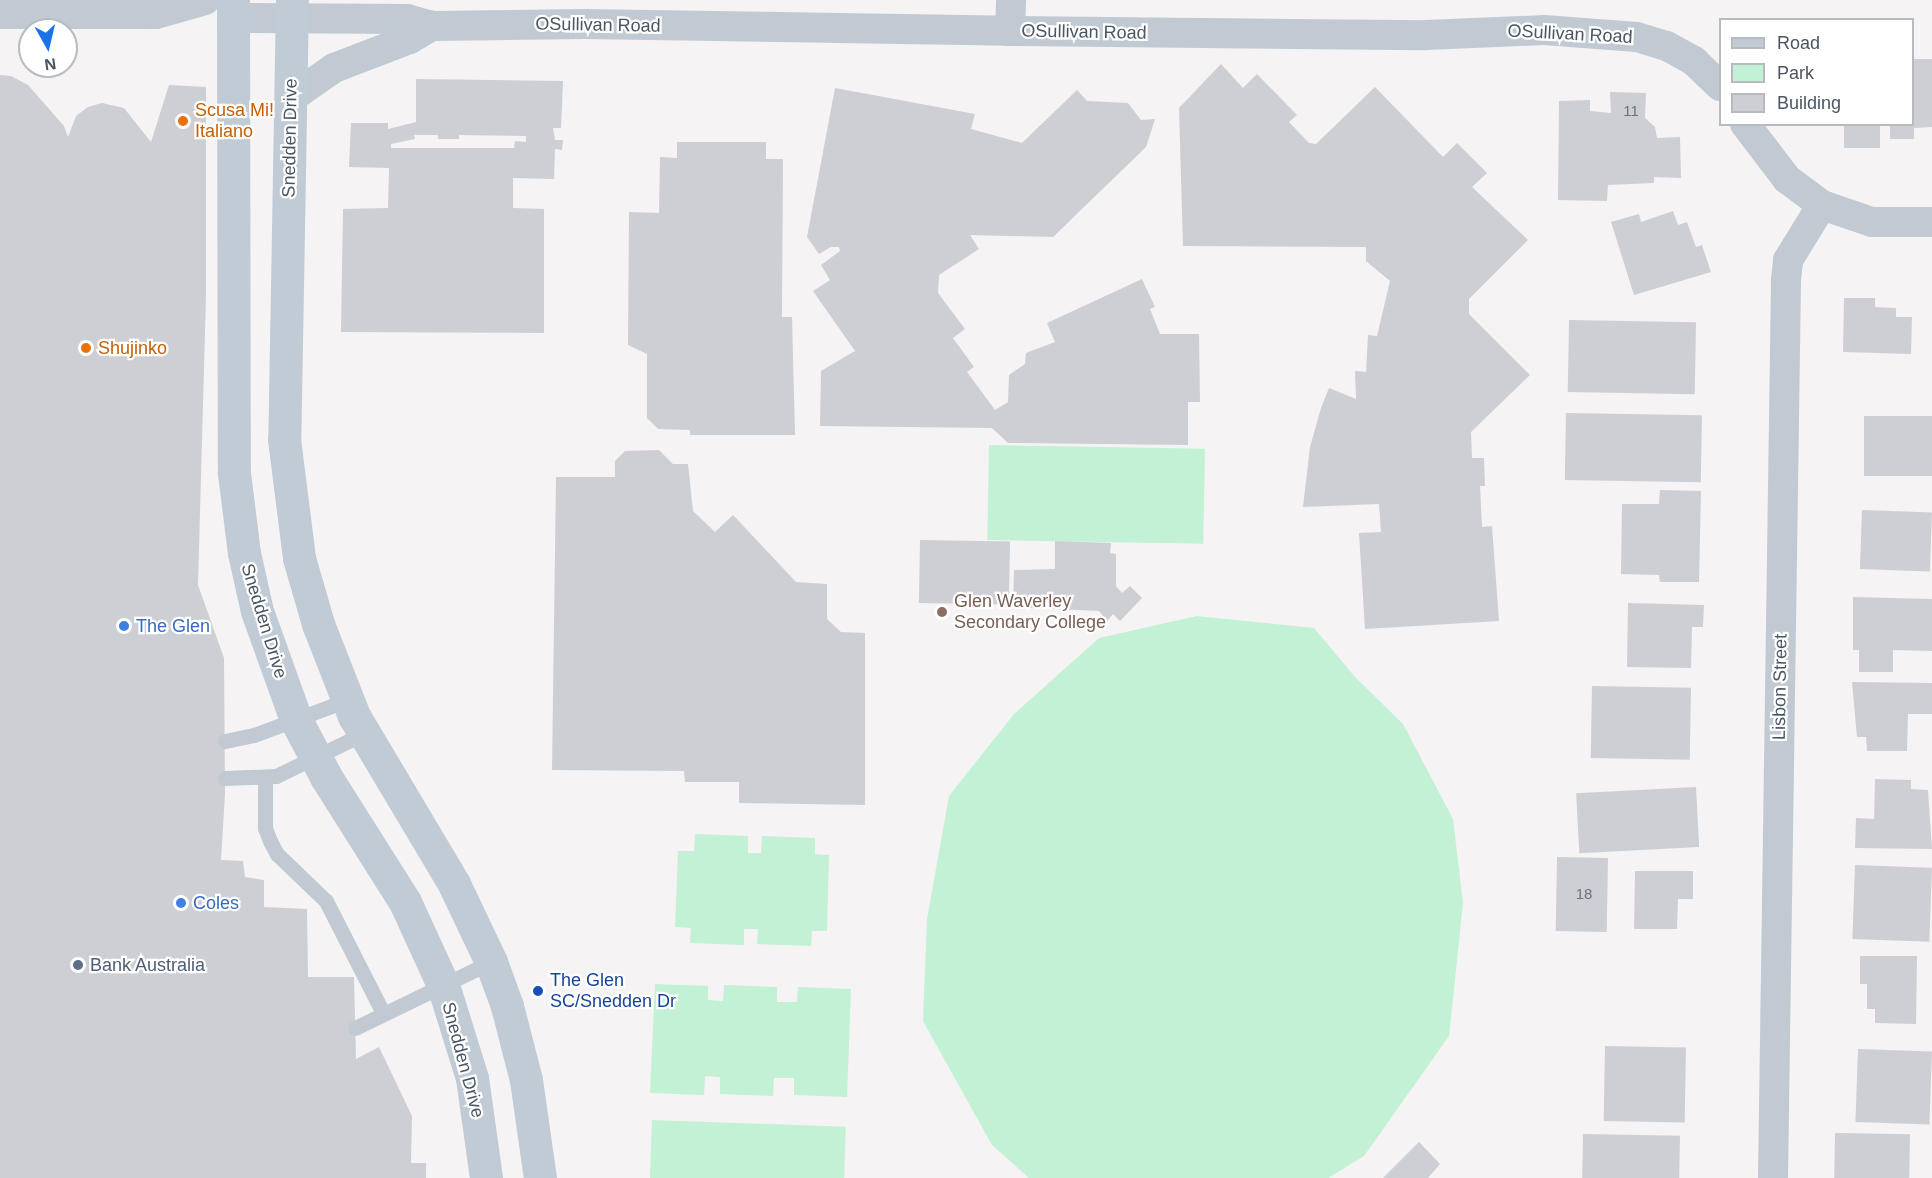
<!DOCTYPE html>
<html>
<head>
<meta charset="utf-8">
<style>
  body { margin:0 }
  #map { position:relative; width:1932px; height:1178px; overflow:hidden; background:#f5f3f3; font-family:Arial,sans-serif }
  div>[style] { position:absolute }
  .green>* { inset:0; background:#c3f1d5; transform-origin:0 0 }
  .building>* { inset:0; background:#cdcfd5; transform-origin:0 0 }
  .lane>* { height:15px; margin:-7.5px; padding:0 7.5px; transform-origin:7.5px; border-radius:7.5px; background:#c1cad2 }
  .street>* { height:30px; margin:-15px; padding:0 15px; transform-origin:15px; border-radius:15px; background:#c1cad2 }
  .secondary>* { height:33px; margin:-16.5px; padding:0 16.5px; transform-origin:16.5px; border-radius:16.5px; background:#c1cbd6 }
  .dots>* { width:16px; height:16px; translate:-50% -50%; box-sizing:border-box; border:3px solid #fff; border-radius:50% }
  span { translate:-50% -50%; white-space:nowrap; text-align:center; line-height:1.15; -webkit-text-stroke:4.5px #fff; paint-order:stroke }
  .number-label { font-size:15px; color:#6b747e }
  .number-label span { -webkit-text-stroke-width:0 }
  .street-label { font-size:18px; color:#4a5661 }
  .food-label { font-size:18px; color:#c56008 }
  .left { translate:0 -50%; text-align:left }
  .education-label { font-size:18px; color:#785e54 }
  .shop-label { font-size:18px; color:#366cbe }
  .service-label { font-size:18px; color:#4e5e75 }
  .transit-label { font-size:18px; color:#164399 }
  .legend { position:absolute; left:1719px; top:18px; width:195px; height:108px; box-sizing:border-box; background:#fff; border:2px solid #b7bbc0; margin:0; padding:8px 10px; list-style:none; font-size:18px; color:#4a5661 }
  .legend li { display:flex; align-items:center; gap:12px; height:30px }
  .legend b { width:30px; border:2px solid #b7bbc0 }
  .north { position:absolute; left:18px; top:18px; width:60px; height:60px; box-sizing:border-box; background:#fff; border:2px solid #b7bbc0; border-radius:50%; rotate:172deg; font-size:16px; font-weight:700; line-height:24px; text-align:center; color:#4a5661 }
  .north::after { content:''; display:block; margin:auto; width:21px; height:27px; background:#1a73e8; clip-path:polygon(50% 0,100% 100%,50% 72%,0 100%) }
</style>
</head>
<body>
<div id="map">
  <div class="green">
    <i style="left:989px;top:445px;width:216px;height:95px;rotate:1deg"></i>
    <i style="clip-path:polygon(1197px 616px,1314px 628px,1355px 677px,1403px 724px,1453px 819px,1463px 903px,1449px 1036px,1364px 1156px,1328px 1178px,1029px 1178px,992px 1145px,923px 1021px,927px 919px,949px 796px,1014px 714px,1099px 638px)"></i>
    <i style="clip-path:polygon(695px 834px,748px 836px,748px 853px,761px 853px,762px 836px,815px 838px,815px 854px,829px 855px,827px 931px,812px 931px,811px 946px,757px 944px,758px 929px,744px 929px,744px 945px,690px 943px,691px 928px,675px 927px,678px 851px,694px 851px)"></i>
    <i style="clip-path:polygon(655px 984px,708px 986px,708px 1000px,723px 1001px,724px 985px,777px 987px,777px 1002px,797px 1002px,798px 987px,851px 989px,847px 1097px,794px 1095px,794px 1078px,774px 1078px,773px 1096px,720px 1094px,720px 1077px,705px 1076px,704px 1095px,650px 1093px)"></i>
    <i style="left:652px;top:1120px;width:194px;height:58px;rotate:2deg"></i>
  </div>
  <div class="building">
    <i style="clip-path:polygon(1912px 59px,1932px 59px,1932px 127px,1914px 128px,1914px 139px,1890px 139px,1890px 124px,1912px 124px)"></i>
    <i style="clip-path:polygon(1221px 64px,1243px 88px,1257px 74px,1297px 115px,1289px 122px,1309px 143px,1316px 144px,1375px 87px,1443px 157px,1457px 143px,1487px 173px,1472px 187px,1528px 240px,1469px 299px,1469px 314px,1530px 375px,1471px 432px,1472px 458px,1484px 458px,1485px 486px,1480px 486px,1482px 527px,1492px 526px,1499px 621px,1365px 629px,1359px 533px,1381px 532px,1379px 504px,1303px 507px,1310px 447px,1321px 408px,1329px 388px,1356px 399px,1355px 371px,1366px 372px,1368px 335px,1377px 336px,1390px 281px,1366px 261px,1366px 247px,1183px 246px,1179px 108px)"></i>
    <i style="clip-path:polygon(0 75px,11px 76px,28px 85px,64px 126px,68px 137px,76px 116px,88px 107px,102px 103px,124px 108px,151px 142px,169px 85px,206px 87px,206px 296px,198px 585px,224px 658px,225px 794px,221px 860px,243px 861px,245px 877px,264px 880px,264px 907px,307px 909px,308px 977px,354px 977px,356px 1059px,379px 1047px,412px 1116px,411px 1163px,426px 1163px,426px 1178px,0 1178px)"></i>
    <i style="clip-path:polygon(evenodd,416px 79px,563px 81px,561px 128px,553px 128px,555px 140px,563px 140px,562px 150px,555px 149px,554px 179px,513px 178px,513px 208px,544px 209px,544px 333px,341px 332px,343px 209px,388px 208px,389px 168px,349px 167px,351px 123px,388px 123px,388px 129px,416px 122px,416px 79px,414px 135px,438px 135px,438px 139px,459px 139px,459px 135px,526px 136px,526px 142px,515px 141px,514px 148px,391px 148px,391px 144px,415px 139px,414px 135px)"></i>
    <i style="clip-path:polygon(835px 88px,975px 114px,971px 129px,1022px 143px,1077px 90px,1087px 101px,1128px 103px,1141px 120px,1155px 119px,1146px 147px,1053px 237px,970px 235px,979px 249px,939px 275px,938px 293px,965px 329px,953px 338px,974px 367px,967px 372px,995px 410px,1008px 402px,1009px 375px,1025px 364px,1026px 353px,1055px 342px,1047px 323px,1142px 279px,1155px 307px,1150px 309px,1160px 334px,1199px 334px,1200px 402px,1188px 402px,1188px 445px,1008px 443px,992px 428px,820px 426px,821px 371px,855px 351px,813px 291px,830px 280px,821px 265px,840px 251px,839px 247px,831px 247px,819px 254px,807px 237px)"></i>
    <i style="clip-path:polygon(1610px 92px,1646px 93px,1645px 118px,1655px 127px,1657px 138px,1680px 137px,1681px 178px,1654px 177px,1654px 183px,1608px 185px,1607px 201px,1558px 200px,1559px 101px,1590px 100px,1590px 111px,1611px 113px)"></i>
    <i style="left:1844px;top:124px;width:36px;height:24px"></i>
    <i style="clip-path:polygon(677px 142px,766px 142px,766px 159px,783px 159px,782px 317px,792px 317px,795px 435px,690px 435px,690px 430px,658px 429px,647px 418px,647px 354px,628px 345px,629px 212px,659px 213px,660px 157px,677px 158px)"></i>
    <i style="clip-path:polygon(1673px 211px,1678px 225px,1687px 222px,1696px 247px,1702px 245px,1711px 272px,1634px 295px,1611px 222px,1639px 214px,1641px 222px)"></i>
    <i style="clip-path:polygon(1844px 298px,1875px 298px,1875px 307px,1896px 308px,1896px 317px,1912px 317px,1911px 354px,1843px 352px)"></i>
    <i style="left:1569px;top:320px;width:127px;height:72px;rotate:1deg"></i>
    <i style="left:1566px;top:413px;width:136px;height:67px;rotate:1deg"></i>
    <i style="left:1864px;top:416px;width:68px;height:60px"></i>
    <i style="clip-path:polygon(659px 450px,673px 464px,688px 464px,693px 511px,715px 532px,733px 515px,796px 582px,827px 584px,827px 619px,841px 632px,865px 633px,865px 805px,739px 803px,739px 782px,685px 782px,684px 771px,552px 770px,556px 477px,615px 477px,615px 461px,625px 451px)"></i>
    <i style="clip-path:polygon(1660px 490px,1701px 491px,1699px 582px,1660px 582px,1659px 575px,1621px 574px,1622px 504px,1659px 504px)"></i>
    <i style="left:1862px;top:510px;width:70px;height:59px;rotate:2deg"></i>
    <i style="left:920px;top:540px;width:90px;height:63px;rotate:1deg"></i>
    <i style="clip-path:polygon(1055px 541px,1111px 543px,1110px 553px,1116px 554px,1116px 586px,1122px 593px,1130px 586px,1142px 598px,1120px 621px,1113px 614px,1107px 621px,1099px 611px,1013px 607px,1014px 570px,1055px 569px)"></i>
    <i style="clip-path:polygon(1853px 597px,1932px 599px,1932px 651px,1893px 650px,1893px 672px,1859px 672px,1859px 650px,1853px 650px)"></i>
    <i style="clip-path:polygon(1628px 603px,1704px 605px,1703px 627px,1692px 627px,1691px 668px,1627px 667px)"></i>
    <i style="clip-path:polygon(1852px 682px,1932px 683px,1932px 714px,1908px 714px,1907px 751px,1867px 751px,1866px 737px,1857px 737px)"></i>
    <i style="left:1592px;top:686px;width:99px;height:72px;rotate:1deg"></i>
    <i style="clip-path:polygon(1875px 779px,1911px 780px,1911px 789px,1928px 790px,1932px 849px,1855px 848px,1856px 818px,1874px 819px)"></i>
    <i style="left:1696px;top:787px;width:60px;height:120px;rotate:87deg"></i>
    <i style="left:1557px;top:857px;width:51px;height:74px;rotate:1deg"></i>
    <i style="left:1855px;top:865px;width:77px;height:74px;rotate:2deg"></i>
    <i style="clip-path:polygon(1635px 871px,1693px 871px,1693px 899px,1678px 899px,1677px 929px,1634px 929px)"></i>
    <i style="clip-path:polygon(1860px 956px,1917px 956px,1916px 1024px,1875px 1023px,1875px 1009px,1867px 1009px,1867px 984px,1860px 984px)"></i>
    <i style="left:1605px;top:1046px;width:81px;height:75px;rotate:1deg"></i>
    <i style="left:1858px;top:1049px;width:74px;height:73px;rotate:2deg"></i>
    <i style="left:1835px;top:1133px;width:75px;height:45px;rotate:1deg"></i>
    <i style="left:1583px;top:1134px;width:97px;height:44px;rotate:1deg"></i>
    <i style="clip-path:polygon(1419px 1142px,1440px 1164px,1428px 1178px,1383px 1178px)"></i>
  </div>
  <div class="lane">
    <i style="left:225px;top:741px;width:30px;rotate:-12deg"></i>
    <i style="left:254px;top:735px;width:99px;rotate:-20.6deg"></i>
    <i style="left:225px;top:778px;width:51px;rotate:-2.2deg"></i>
    <i style="left:276px;top:776px;width:97px;rotate:-25.8deg"></i>
    <i style="left:265px;top:779px;width:49px;rotate:90deg"></i>
    <i style="left:265px;top:828px;width:14px;rotate:69deg"></i>
    <i style="left:270px;top:841px;width:15px;rotate:62deg"></i>
    <i style="left:277px;top:854px;width:68px;rotate:43.8deg"></i>
    <i style="left:326px;top:901px;width:126px;rotate:63deg"></i>
    <i style="left:355px;top:1028px;width:151px;rotate:-25.9deg"></i>
  </div>
  <div class="street">
    <i style="left:0;top:14px;width:156px"></i>
    <i style="left:156px;top:14px;width:51px;rotate:-15.9deg"></i>
    <i style="left:233px;top:18px;width:174px;rotate:0.3deg"></i>
    <i style="left:407px;top:19px;width:26px;rotate:16deg"></i>
    <i style="left:432px;top:26px;width:152px;rotate:-0.8deg"></i>
    <i style="left:584px;top:24px;width:426px;rotate:0.9deg"></i>
    <i style="left:1010px;top:31px;width:416px;rotate:0.6deg"></i>
    <i style="left:1426px;top:35px;width:118px;rotate:-2.4deg"></i>
    <i style="left:1544px;top:30px;width:93px;rotate:4.3deg"></i>
    <i style="left:1637px;top:37px;width:31px;rotate:17deg"></i>
    <i style="left:1667px;top:46px;width:31px;rotate:29deg"></i>
    <i style="left:1694px;top:61px;width:36px;rotate:44deg"></i>
    <i style="left:1010px;top:31px;width:31px;rotate:-88deg"></i>
    <i style="left:291px;top:98px;width:52px;rotate:-34.9deg"></i>
    <i style="left:334px;top:68px;width:81px;rotate:-20.9deg"></i>
    <i style="left:410px;top:39px;width:26px;rotate:-31deg"></i>
    <i style="left:1745px;top:124px;width:69px;rotate:52.6deg"></i>
    <i style="left:1787px;top:179px;width:44px;rotate:36.6deg"></i>
    <i style="left:1822px;top:205px;width:53px;rotate:18.8deg"></i>
    <i style="left:1872px;top:222px;width:60px"></i>
    <i style="left:1773px;top:1178px;width:898px;rotate:-89.17deg"></i>
    <i style="left:1786px;top:280px;width:20px;rotate:-84deg"></i>
    <i style="left:1788px;top:260px;width:65px;rotate:-58.3deg"></i>
  </div>
  <div class="secondary">
    <i style="left:233px;top:0;width:473px;rotate:89.9deg"></i>
    <i style="left:234px;top:473px;width:81px;rotate:82.9deg"></i>
    <i style="left:244px;top:553px;width:59px;rotate:77.4deg"></i>
    <i style="left:257px;top:611px;width:116px;rotate:70.3deg"></i>
    <i style="left:296px;top:720px;width:64px;rotate:62.2deg"></i>
    <i style="left:326px;top:777px;width:148px;rotate:57.7deg"></i>
    <i style="left:405px;top:902px;width:91px;rotate:65.4deg"></i>
    <i style="left:443px;top:985px;width:97px;rotate:72.7deg"></i>
    <i style="left:472px;top:1078px;width:101px;rotate:82deg"></i>
    <i style="left:292px;top:0;width:439px;rotate:91deg"></i>
    <i style="left:284px;top:439px;width:120px;rotate:82.8deg"></i>
    <i style="left:299px;top:558px;width:69px;rotate:73.9deg"></i>
    <i style="left:318px;top:624px;width:99px;rotate:68.6deg"></i>
    <i style="left:354px;top:716px;width:196px;rotate:59.2deg"></i>
    <i style="left:454px;top:884px;width:86px;rotate:64.6deg"></i>
    <i style="left:491px;top:962px;width:47px;rotate:70deg"></i>
    <i style="left:507px;top:1006px;width:76px;rotate:75.6deg"></i>
    <i style="left:526px;top:1080px;width:99px;rotate:81.9deg"></i>
  </div>
  <div class="dots">
    <i style="left:183px;top:121px;background:#e8710a"></i>
    <i style="left:86px;top:348px;background:#e8710a"></i>
    <i style="left:942px;top:612px;background:#8d6e63"></i>
    <i style="left:124px;top:626px;background:#3f7fe0"></i>
    <i style="left:181px;top:903px;background:#3f7fe0"></i>
    <i style="left:78px;top:965px;background:#5c6f8a"></i>
    <i style="left:538px;top:991px;background:#1a4fb4"></i>
  </div>
  <div class="number-label">
    <span style="left:1631px;top:111px">11</span>
    <span style="left:1584px;top:894px">18</span>
  </div>
  <div class="street-label">
    <span style="left:598px;top:25px;rotate:1deg">OSullivan Road</span>
    <span style="left:1084px;top:32px;rotate:1deg">OSullivan Road</span>
    <span style="left:1570px;top:34px;rotate:3deg">OSullivan Road</span>
    <span style="left:290px;top:138px;rotate:-89deg">Snedden Drive</span>
    <span style="left:264px;top:621px;rotate:73deg">Snedden Drive</span>
    <span style="left:1780px;top:687px;rotate:-89deg">Lisbon Street</span>
    <span style="left:463px;top:1060px;rotate:75deg">Snedden Drive</span>
  </div>
  <div class="food-label">
    <span class="left" style="left:195px;top:121px">Scusa Mi!<br>Italiano</span>
    <span class="left" style="left:98px;top:348px">Shujinko</span>
  </div>
  <div class="education-label">
    <span class="left" style="left:954px;top:612px">Glen Waverley<br>Secondary College</span>
  </div>
  <div class="shop-label">
    <span class="left" style="left:136px;top:626px">The Glen</span>
    <span class="left" style="left:193px;top:903px">Coles</span>
  </div>
  <div class="service-label">
    <span class="left" style="left:90px;top:965px">Bank Australia</span>
  </div>
  <div class="transit-label">
    <span class="left" style="left:550px;top:991px">The Glen<br>SC/Snedden Dr</span>
  </div>
  <ul class="legend">
  <li><b style="height:8px;background:#c1cbd6"></b>Road</li>
  <li><b style="height:16px;background:#c3f1d5"></b>Park</li>
  <li><b style="height:16px;background:#cdcfd5"></b>Building</li>
  </ul>
  <div class="north">N</div>
</div>
</body>
</html>
